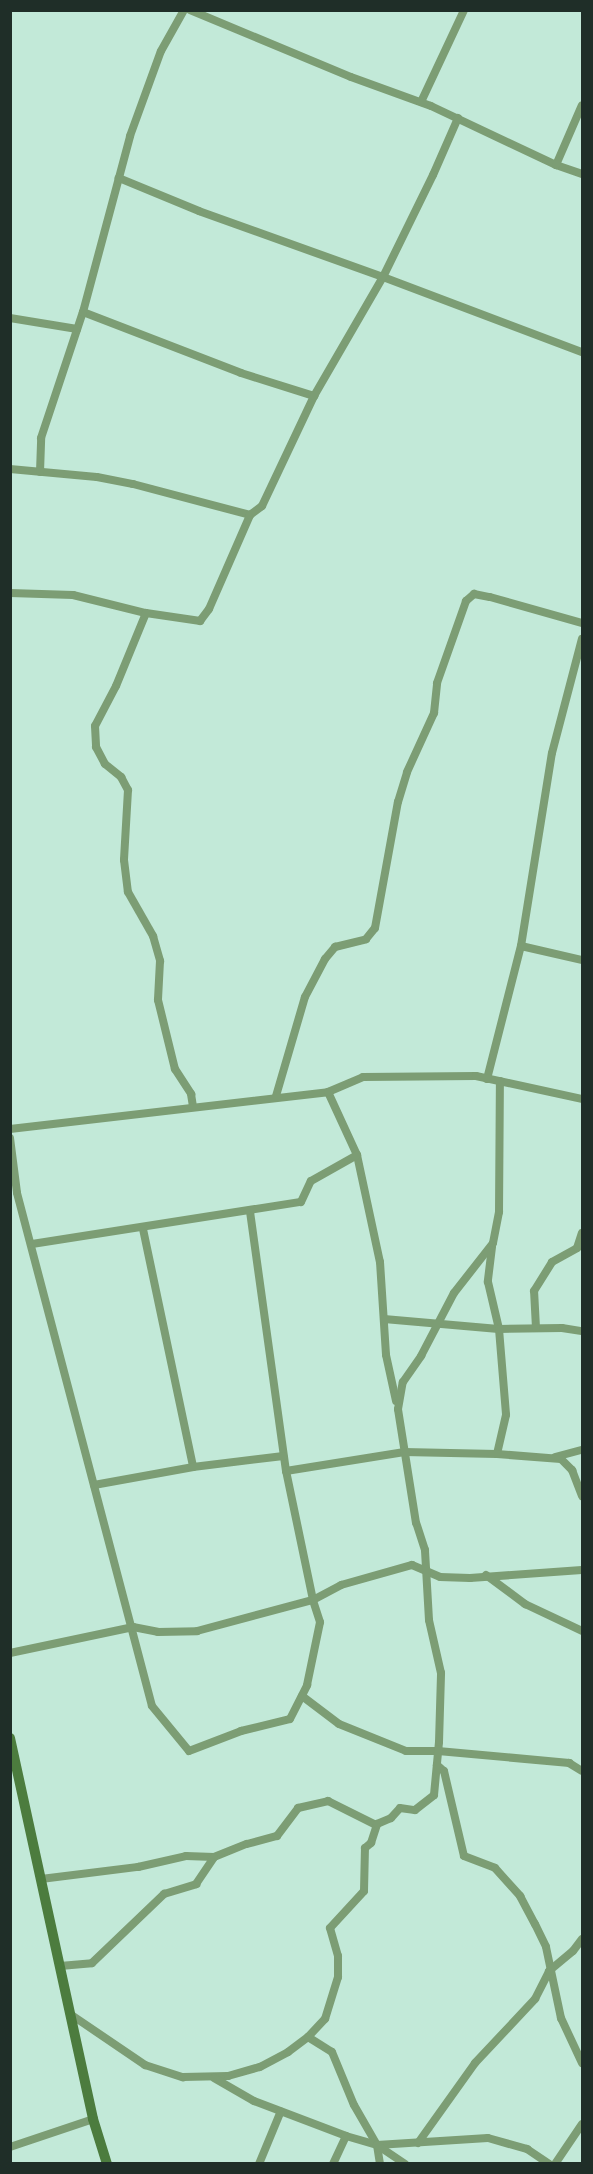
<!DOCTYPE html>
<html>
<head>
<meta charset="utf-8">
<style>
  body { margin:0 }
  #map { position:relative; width:593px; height:2174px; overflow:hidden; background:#c2e9d8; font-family:Inter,sans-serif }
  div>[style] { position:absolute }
  .minor>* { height:8px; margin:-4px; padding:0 4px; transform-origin:4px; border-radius:4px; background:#7c9d74 }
  .secondary>* { height:10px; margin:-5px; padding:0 5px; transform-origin:5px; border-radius:5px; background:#4c7c3e }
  span { translate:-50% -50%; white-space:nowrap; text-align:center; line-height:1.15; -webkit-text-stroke:4.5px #fff; paint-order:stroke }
  .frame { position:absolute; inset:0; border:12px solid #1f2e28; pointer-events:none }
</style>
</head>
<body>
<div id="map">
  <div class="minor">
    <i style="left:190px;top:10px;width:174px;rotate:22.6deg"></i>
    <i style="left:351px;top:77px;width:85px;rotate:19.9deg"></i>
    <i style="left:431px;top:106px;width:138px;rotate:25.3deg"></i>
    <i style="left:556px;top:165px;width:28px;rotate:19deg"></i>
    <i style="left:421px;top:102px;width:102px;rotate:-64.9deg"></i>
    <i style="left:458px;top:118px;width:62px;rotate:113.7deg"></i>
    <i style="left:433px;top:175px;width:114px;rotate:116.1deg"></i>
    <i style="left:383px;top:277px;width:213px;rotate:20.7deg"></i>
    <i style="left:556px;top:165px;width:65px;rotate:-66.6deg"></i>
    <i style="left:83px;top:312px;width:169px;rotate:21.1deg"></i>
    <i style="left:241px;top:373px;width:77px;rotate:17.5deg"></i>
    <i style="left:10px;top:318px;width:68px;rotate:9.3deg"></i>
    <i style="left:10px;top:469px;width:87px;rotate:5.3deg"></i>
    <i style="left:97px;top:477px;width:37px;rotate:11deg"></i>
    <i style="left:133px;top:484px;width:121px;rotate:14.8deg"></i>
    <i style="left:40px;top:472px;width:34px;rotate:-88deg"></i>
    <i style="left:41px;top:438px;width:133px;rotate:-71.6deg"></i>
    <i style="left:83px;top:312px;width:182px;rotate:-75deg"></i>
    <i style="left:130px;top:136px;width:90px;rotate:-70deg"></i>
    <i style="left:161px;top:51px;width:47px;rotate:-60.7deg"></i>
    <i style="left:10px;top:593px;width:63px;rotate:1.8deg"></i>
    <i style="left:73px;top:595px;width:75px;rotate:13.9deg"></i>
    <i style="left:146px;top:613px;width:55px;rotate:8.4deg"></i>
    <i style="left:200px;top:621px;width:15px;rotate:-53deg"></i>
    <i style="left:209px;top:609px;width:103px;rotate:-66.4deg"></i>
    <i style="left:250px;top:515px;width:15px;rotate:-37deg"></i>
    <i style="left:262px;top:506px;width:122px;rotate:-64.7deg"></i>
    <i style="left:314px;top:396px;width:138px;rotate:-59.9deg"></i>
    <i style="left:383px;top:277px;width:195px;rotate:-160.3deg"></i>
    <i style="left:199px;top:211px;width:87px;rotate:-157.6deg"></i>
    <i style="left:146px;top:613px;width:79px;rotate:112.3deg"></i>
    <i style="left:116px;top:686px;width:45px;rotate:117.7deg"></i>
    <i style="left:95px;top:726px;width:21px;rotate:87deg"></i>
    <i style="left:96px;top:747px;width:19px;rotate:62deg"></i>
    <i style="left:105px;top:764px;width:21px;rotate:39deg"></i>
    <i style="left:121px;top:777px;width:15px;rotate:62deg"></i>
    <i style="left:128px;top:790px;width:70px;rotate:93.3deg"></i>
    <i style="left:124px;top:860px;width:32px;rotate:83deg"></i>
    <i style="left:128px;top:892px;width:51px;rotate:60.4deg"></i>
    <i style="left:153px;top:936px;width:26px;rotate:74deg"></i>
    <i style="left:160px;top:961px;width:39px;rotate:93deg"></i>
    <i style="left:158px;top:1000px;width:71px;rotate:76.2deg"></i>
    <i style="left:175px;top:1069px;width:30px;rotate:57deg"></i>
    <i style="left:191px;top:1094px;width:12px;rotate:81deg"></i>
    <i style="left:521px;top:946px;width:63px;rotate:12.9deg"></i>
    <i style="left:487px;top:1079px;width:137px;rotate:-75.7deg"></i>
    <i style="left:521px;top:946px;width:195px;rotate:-80.9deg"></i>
    <i style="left:552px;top:753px;width:118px;rotate:-75.3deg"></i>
    <i style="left:328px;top:1092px;width:69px;rotate:65.3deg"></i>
    <i style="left:357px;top:1155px;width:109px;rotate:77.9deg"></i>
    <i style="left:380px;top:1262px;width:93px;rotate:86.3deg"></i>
    <i style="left:386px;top:1355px;width:47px;rotate:77.7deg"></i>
    <i style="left:276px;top:1096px;width:103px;rotate:-73.7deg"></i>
    <i style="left:305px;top:997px;width:43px;rotate:-62.2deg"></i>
    <i style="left:325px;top:959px;width:16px;rotate:-50deg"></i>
    <i style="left:335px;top:947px;width:32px;rotate:-14deg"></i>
    <i style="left:366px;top:939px;width:14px;rotate:-51deg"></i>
    <i style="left:375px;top:928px;width:128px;rotate:-79.7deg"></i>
    <i style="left:398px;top:802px;width:31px;rotate:-73deg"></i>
    <i style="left:407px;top:772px;width:65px;rotate:-65.4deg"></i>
    <i style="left:434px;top:713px;width:30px;rotate:-84deg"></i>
    <i style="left:437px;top:683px;width:87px;rotate:-70.5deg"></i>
    <i style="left:466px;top:601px;width:11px;rotate:-41deg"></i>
    <i style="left:474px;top:594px;width:16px;rotate:11deg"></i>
    <i style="left:490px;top:597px;width:96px;rotate:15.8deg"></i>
    <i style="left:10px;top:1129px;width:320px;rotate:-6.6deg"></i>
    <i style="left:328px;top:1092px;width:38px;rotate:-23deg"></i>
    <i style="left:363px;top:1077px;width:113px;rotate:-0.5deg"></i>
    <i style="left:476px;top:1076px;width:108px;rotate:12.2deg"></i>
    <i style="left:10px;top:1138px;width:55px;rotate:82.7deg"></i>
    <i style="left:17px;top:1193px;width:530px;rotate:75.26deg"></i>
    <i style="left:152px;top:1706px;width:58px;rotate:50.6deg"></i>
    <i style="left:189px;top:1751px;width:56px;rotate:-21deg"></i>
    <i style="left:241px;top:1731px;width:50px;rotate:-13.8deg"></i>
    <i style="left:290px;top:1719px;width:38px;rotate:-63deg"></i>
    <i style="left:307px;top:1685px;width:64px;rotate:-78.3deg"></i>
    <i style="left:320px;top:1622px;width:23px;rotate:-108deg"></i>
    <i style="left:313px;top:1600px;width:132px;rotate:-101.8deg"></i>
    <i style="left:286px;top:1471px;width:263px;rotate:-97.9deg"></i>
    <i style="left:143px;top:1229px;width:243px;rotate:78.1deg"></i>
    <i style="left:32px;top:1244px;width:272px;rotate:-8.9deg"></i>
    <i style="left:301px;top:1202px;width:23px;rotate:-65deg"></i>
    <i style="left:311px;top:1181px;width:53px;rotate:-29.5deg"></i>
    <i style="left:492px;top:1247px;width:35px;rotate:97deg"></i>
    <i style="left:488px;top:1282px;width:48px;rotate:76.8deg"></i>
    <i style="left:499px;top:1329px;width:86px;rotate:85.3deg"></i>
    <i style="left:506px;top:1415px;width:40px;rotate:103deg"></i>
    <i style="left:497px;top:1454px;width:64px;rotate:4.5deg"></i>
    <i style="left:561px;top:1459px;width:16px;rotate:45deg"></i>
    <i style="left:572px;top:1470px;width:28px;rotate:69deg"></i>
    <i style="left:384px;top:1319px;width:115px;rotate:5deg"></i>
    <i style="left:499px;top:1329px;width:63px;rotate:-0.9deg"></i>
    <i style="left:562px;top:1328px;width:20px;rotate:9deg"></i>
    <i style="left:536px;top:1328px;width:37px;rotate:-93deg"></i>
    <i style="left:534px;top:1291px;width:34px;rotate:-58deg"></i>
    <i style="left:552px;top:1262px;width:29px;rotate:-29deg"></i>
    <i style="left:577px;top:1248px;width:16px;rotate:-72deg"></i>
    <i style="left:555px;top:1457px;width:28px;rotate:-15deg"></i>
    <i style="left:286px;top:1471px;width:120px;rotate:-9.1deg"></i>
    <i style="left:404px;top:1452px;width:93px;rotate:1.2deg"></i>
    <i style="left:94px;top:1485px;width:101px;rotate:-10.3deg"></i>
    <i style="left:193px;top:1467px;width:91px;rotate:-7deg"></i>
    <i style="left:486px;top:1575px;width:49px;rotate:36.6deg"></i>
    <i style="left:525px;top:1604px;width:63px;rotate:25.3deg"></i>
    <i style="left:10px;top:1653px;width:126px;rotate:-11.9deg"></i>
    <i style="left:133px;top:1627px;width:25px;rotate:11deg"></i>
    <i style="left:158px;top:1632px;width:39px;rotate:-1deg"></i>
    <i style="left:197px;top:1631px;width:120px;rotate:-15deg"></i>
    <i style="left:313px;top:1600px;width:32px;rotate:-28deg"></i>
    <i style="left:341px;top:1585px;width:74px;rotate:-15.7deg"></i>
    <i style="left:412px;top:1565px;width:30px;rotate:23deg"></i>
    <i style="left:440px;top:1577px;width:30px;rotate:2deg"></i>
    <i style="left:470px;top:1578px;width:112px;rotate:-4.1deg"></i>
    <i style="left:302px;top:1696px;width:46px;rotate:37.1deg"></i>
    <i style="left:339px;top:1724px;width:72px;rotate:21.9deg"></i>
    <i style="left:406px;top:1751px;width:32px"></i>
    <i style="left:438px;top:1751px;width:132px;rotate:5.2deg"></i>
    <i style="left:569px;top:1763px;width:15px;rotate:32deg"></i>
    <i style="left:437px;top:1765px;width:9px;rotate:41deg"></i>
    <i style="left:444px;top:1771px;width:87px;rotate:76.8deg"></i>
    <i style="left:464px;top:1856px;width:33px;rotate:21deg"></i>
    <i style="left:495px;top:1868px;width:38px;rotate:48deg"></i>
    <i style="left:520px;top:1896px;width:32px;rotate:62deg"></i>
    <i style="left:535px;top:1924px;width:25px;rotate:64deg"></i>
    <i style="left:546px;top:1947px;width:73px;rotate:78.1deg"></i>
    <i style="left:561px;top:2018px;width:50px;rotate:65deg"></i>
    <i style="left:41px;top:1879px;width:98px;rotate:-7.1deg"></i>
    <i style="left:138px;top:1867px;width:49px;rotate:-12.9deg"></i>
    <i style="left:186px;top:1856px;width:28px;rotate:2deg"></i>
    <i style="left:214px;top:1857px;width:35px;rotate:-22deg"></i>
    <i style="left:247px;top:1844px;width:31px;rotate:-15deg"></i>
    <i style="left:277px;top:1836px;width:35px;rotate:-53deg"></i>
    <i style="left:298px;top:1808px;width:31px;rotate:-13deg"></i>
    <i style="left:328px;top:1801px;width:54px;rotate:26.6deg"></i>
    <i style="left:60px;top:1966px;width:32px;rotate:-5deg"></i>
    <i style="left:92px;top:1963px;width:100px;rotate:-43.8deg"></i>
    <i style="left:164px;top:1894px;width:34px;rotate:-17deg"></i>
    <i style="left:196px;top:1884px;width:32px;rotate:-56deg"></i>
    <i style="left:70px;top:2014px;width:91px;rotate:34.2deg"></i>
    <i style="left:145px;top:2065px;width:40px;rotate:18deg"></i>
    <i style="left:183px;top:2077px;width:45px;rotate:-1.3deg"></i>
    <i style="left:228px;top:2076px;width:33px;rotate:-16deg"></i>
    <i style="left:260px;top:2067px;width:32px;rotate:-28deg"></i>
    <i style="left:288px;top:2052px;width:25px;rotate:-37deg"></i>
    <i style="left:308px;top:2037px;width:28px;rotate:32deg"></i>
    <i style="left:332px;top:2052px;width:57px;rotate:67.5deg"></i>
    <i style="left:354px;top:2105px;width:46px;rotate:60.1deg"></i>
    <i style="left:377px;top:2145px;width:19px;rotate:81deg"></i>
    <i style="left:308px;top:2037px;width:25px;rotate:-47deg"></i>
    <i style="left:325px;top:2019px;width:44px;rotate:-72.8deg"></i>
    <i style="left:338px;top:1977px;width:21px;rotate:-90deg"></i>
    <i style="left:338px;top:1956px;width:29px;rotate:-106deg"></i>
    <i style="left:330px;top:1928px;width:50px;rotate:-47.4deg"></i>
    <i style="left:364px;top:1891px;width:43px;rotate:-88.7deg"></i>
    <i style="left:365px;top:1848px;width:8px;rotate:-40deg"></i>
    <i style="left:371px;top:1843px;width:20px;rotate:-72deg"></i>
    <i style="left:377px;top:1824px;width:15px;rotate:-23deg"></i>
    <i style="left:391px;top:1818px;width:13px;rotate:-48deg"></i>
    <i style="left:400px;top:1808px;width:15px;rotate:8deg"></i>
    <i style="left:415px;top:1810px;width:24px;rotate:-38deg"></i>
    <i style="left:434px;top:1795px;width:53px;rotate:-84.6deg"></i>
    <i style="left:439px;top:1742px;width:69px;rotate:-88.3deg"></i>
    <i style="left:441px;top:1673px;width:54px;rotate:-102.8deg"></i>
    <i style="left:429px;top:1620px;width:70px;rotate:-93.3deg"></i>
    <i style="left:425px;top:1550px;width:28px;rotate:-108deg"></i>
    <i style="left:416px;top:1523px;width:115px;rotate:-99deg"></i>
    <i style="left:398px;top:1409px;width:27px;rotate:-80deg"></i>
    <i style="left:403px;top:1382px;width:32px;rotate:-55deg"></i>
    <i style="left:421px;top:1356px;width:71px;rotate:-62.4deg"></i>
    <i style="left:454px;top:1293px;width:63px;rotate:-52deg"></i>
    <i style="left:493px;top:1243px;width:32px;rotate:-79deg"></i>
    <i style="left:499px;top:1212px;width:131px;rotate:-89.6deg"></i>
    <i style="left:214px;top:2078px;width:46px;rotate:29.9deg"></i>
    <i style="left:254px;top:2101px;width:98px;rotate:20.8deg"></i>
    <i style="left:346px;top:2136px;width:32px;rotate:16deg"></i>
    <i style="left:377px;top:2145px;width:111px;rotate:-3.6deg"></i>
    <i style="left:488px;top:2138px;width:41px;rotate:15.8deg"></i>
    <i style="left:527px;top:2149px;width:27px;rotate:34deg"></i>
    <i style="left:418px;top:2143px;width:98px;rotate:-54.5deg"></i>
    <i style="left:475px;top:2063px;width:88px;rotate:-46.8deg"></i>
    <i style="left:535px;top:1999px;width:31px;rotate:-63deg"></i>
    <i style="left:549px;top:1971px;width:31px;rotate:-40deg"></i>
    <i style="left:573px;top:1951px;width:15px;rotate:-53deg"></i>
    <i style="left:377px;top:2145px;width:34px;rotate:34deg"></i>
    <i style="left:10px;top:2147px;width:88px;rotate:-18.6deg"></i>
    <i style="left:259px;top:2164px;width:57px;rotate:-67.5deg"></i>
    <i style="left:333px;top:2164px;width:31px;rotate:-65deg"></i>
    <i style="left:555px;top:2164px;width:48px;rotate:-56deg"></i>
  </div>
  <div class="secondary">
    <i style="left:10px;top:1738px;width:390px;rotate:77.7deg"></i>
    <i style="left:93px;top:2119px;width:47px;rotate:72.7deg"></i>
  </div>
  <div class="frame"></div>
</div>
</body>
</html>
